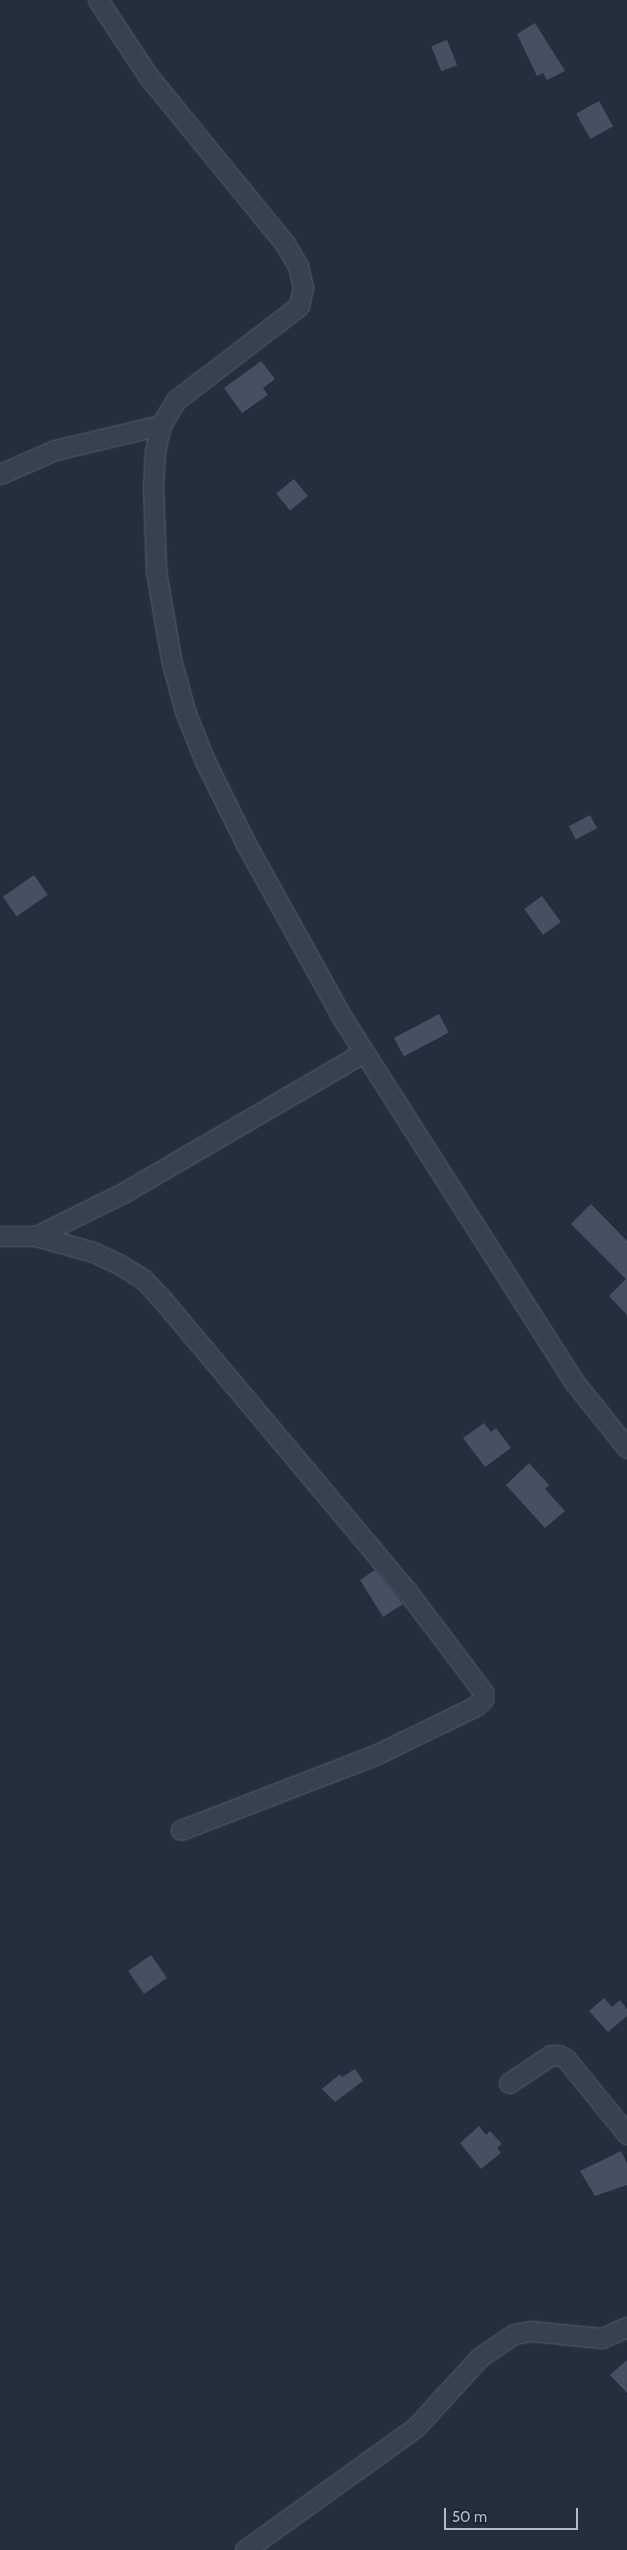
<!DOCTYPE html>
<html>
<head>
<meta charset="utf-8">
<style>
  body { margin:0 }
  #map { position:relative; width:627px; height:2550px; overflow:hidden; background:#242f3e; font-family:Cabin,sans-serif }
  div>[style] { position:absolute }
  .building>* { inset:0; background:#455162; transform-origin:0 0 }
  .roads { filter:drop-shadow(0 0 1px #565f6c) drop-shadow(0 0 1px #565f6c) }
  .street>* { height:19px; margin:-9.5px; padding:0 9.5px; transform-origin:9.5px; border-radius:9.5px; background:#38414e }
  span { translate:-50% -50%; white-space:nowrap; text-align:center; line-height:1.15; -webkit-text-stroke:5px #1d2633; paint-order:stroke }
  .scale { position:absolute; left:444px; top:2508px; width:134px; height:22px; box-sizing:border-box; border:2px solid #b4bcc9; border-top:0; padding-left:6px; font-size:15px; line-height:18px; white-space:nowrap; color:#b4bcc9; -webkit-text-stroke:4px #1d2633; paint-order:stroke }
</style>
</head>
<body>
<div id="map">
  <div class="building">
    <i style="clip-path:polygon(535px 23px,565px 71px,547px 80px,543px 73px,537px 76px,517px 34px)"></i>
    <i style="left:447px;top:40px;width:27px;height:17px;rotate:68deg"></i>
    <i style="left:599px;top:101px;width:29px;height:26px;rotate:61deg"></i>
    <i style="clip-path:polygon(261px 361px,275px 379px,263px 388px,268px 395px,242px 413px,224px 388px)"></i>
    <i style="left:294px;top:479px;width:22px;height:23px;rotate:51deg"></i>
    <i style="left:590px;top:815px;width:15px;height:24px;rotate:62deg"></i>
    <i style="left:34px;top:875px;width:24px;height:38px;rotate:55deg"></i>
    <i style="left:542px;top:896px;width:32px;height:22px;rotate:54deg"></i>
    <i style="left:439px;top:1014px;width:21px;height:51px;rotate:62deg"></i>
    <i style="clip-path:polygon(591px 1204px,627px 1241px,627px 1315px,609px 1296px,626px 1279px,571px 1224px)"></i>
    <i style="clip-path:polygon(484px 1423px,491px 1432px,496px 1428px,511px 1448px,485px 1467px,463px 1438px)"></i>
    <i style="clip-path:polygon(529px 1463px,549px 1485px,545px 1489px,565px 1511px,545px 1528px,506px 1485px)"></i>
    <i style="clip-path:polygon(375px 1570px,403px 1604px,383px 1617px,360px 1580px)"></i>
    <i style="left:151px;top:1955px;width:28px;height:28px;rotate:55deg"></i>
    <i style="clip-path:polygon(604px 1998px,612px 2007px,620px 2000px,627px 2009px,627px 2016px,608px 2032px,589px 2011px)"></i>
    <i style="clip-path:polygon(355px 2069px,363px 2081px,335px 2102px,322px 2089px,340px 2074px,342px 2077px)"></i>
    <i style="clip-path:polygon(479px 2126px,486px 2135px,490px 2131px,502px 2144px,497px 2148px,501px 2153px,481px 2169px,460px 2143px)"></i>
    <i style="clip-path:polygon(621px 2151px,627px 2163px,627px 2185px,595px 2196px,580px 2171px)"></i>
    <i style="clip-path:polygon(627px 2360px,627px 2393px,610px 2375px)"></i>
  </div>
  <div class="roads">
    <div class="street">
      <i style="left:98px;top:0;width:92px;rotate:56.5deg"></i>
      <i style="left:149px;top:77px;width:215px;rotate:50.8deg"></i>
      <i style="left:285px;top:244px;width:26px;rotate:59deg"></i>
      <i style="left:298px;top:266px;width:22px;rotate:77deg"></i>
      <i style="left:303px;top:287px;width:19px;rotate:102deg"></i>
      <i style="left:299px;top:306px;width:155px;rotate:142.6deg"></i>
      <i style="left:176px;top:400px;width:29px;rotate:121deg"></i>
      <i style="left:161px;top:425px;width:27px;rotate:103deg"></i>
      <i style="left:155px;top:451px;width:34px;rotate:93deg"></i>
      <i style="left:153px;top:485px;width:86px;rotate:88deg"></i>
      <i style="left:156px;top:571px;width:89px;rotate:80.3deg"></i>
      <i style="left:171px;top:659px;width:54px;rotate:74.9deg"></i>
      <i style="left:185px;top:711px;width:54px;rotate:68.2deg"></i>
      <i style="left:205px;top:761px;width:93px;rotate:63.7deg"></i>
      <i style="left:246px;top:844px;width:200px;rotate:61deg"></i>
      <i style="left:343px;top:1019px;width:432px;rotate:57.5deg"></i>
      <i style="left:575px;top:1383px;width:83px;rotate:51.3deg"></i>
      <i style="left:0;top:474px;width:60px;rotate:-23.6deg"></i>
      <i style="left:55px;top:450px;width:109px;rotate:-13.3deg"></i>
      <i style="left:0;top:1236px;width:36px"></i>
      <i style="left:36px;top:1236px;width:97px;rotate:-26.3deg"></i>
      <i style="left:123px;top:1193px;width:279px;rotate:-30.3deg"></i>
      <i style="left:36px;top:1236px;width:59px;rotate:15.7deg"></i>
      <i style="left:93px;top:1252px;width:29px;rotate:25deg"></i>
      <i style="left:119px;top:1264px;width:28px;rotate:32deg"></i>
      <i style="left:143px;top:1279px;width:26px;rotate:47deg"></i>
      <i style="left:161px;top:1298px;width:383px;rotate:50deg"></i>
      <i style="left:407px;top:1591px;width:126px;rotate:53deg"></i>
      <i style="left:483px;top:1692px;width:7px;rotate:90deg"></i>
      <i style="left:483px;top:1699px;width:10px;rotate:135deg"></i>
      <i style="left:476px;top:1706px;width:112px;rotate:154.1deg"></i>
      <i style="left:375px;top:1755px;width:208px;rotate:158.9deg"></i>
      <i style="left:509px;top:2083px;width:50px;rotate:-33.7deg"></i>
      <i style="left:551px;top:2055px;width:8px"></i>
      <i style="left:559px;top:2055px;width:8px;rotate:30deg"></i>
      <i style="left:566px;top:2059px;width:97px;rotate:50.9deg"></i>
      <i style="left:245px;top:2550px;width:209px;rotate:-35.7deg"></i>
      <i style="left:415px;top:2428px;width:96px;rotate:-47.5deg"></i>
      <i style="left:480px;top:2357px;width:41px;rotate:-34.1deg"></i>
      <i style="left:514px;top:2334px;width:17px;rotate:-10deg"></i>
      <i style="left:531px;top:2331px;width:71px;rotate:5.6deg"></i>
      <i style="left:602px;top:2338px;width:27px;rotate:-24deg"></i>
    </div>
  </div>
  <div class="scale">50 m</div>
</div>
</body>
</html>
